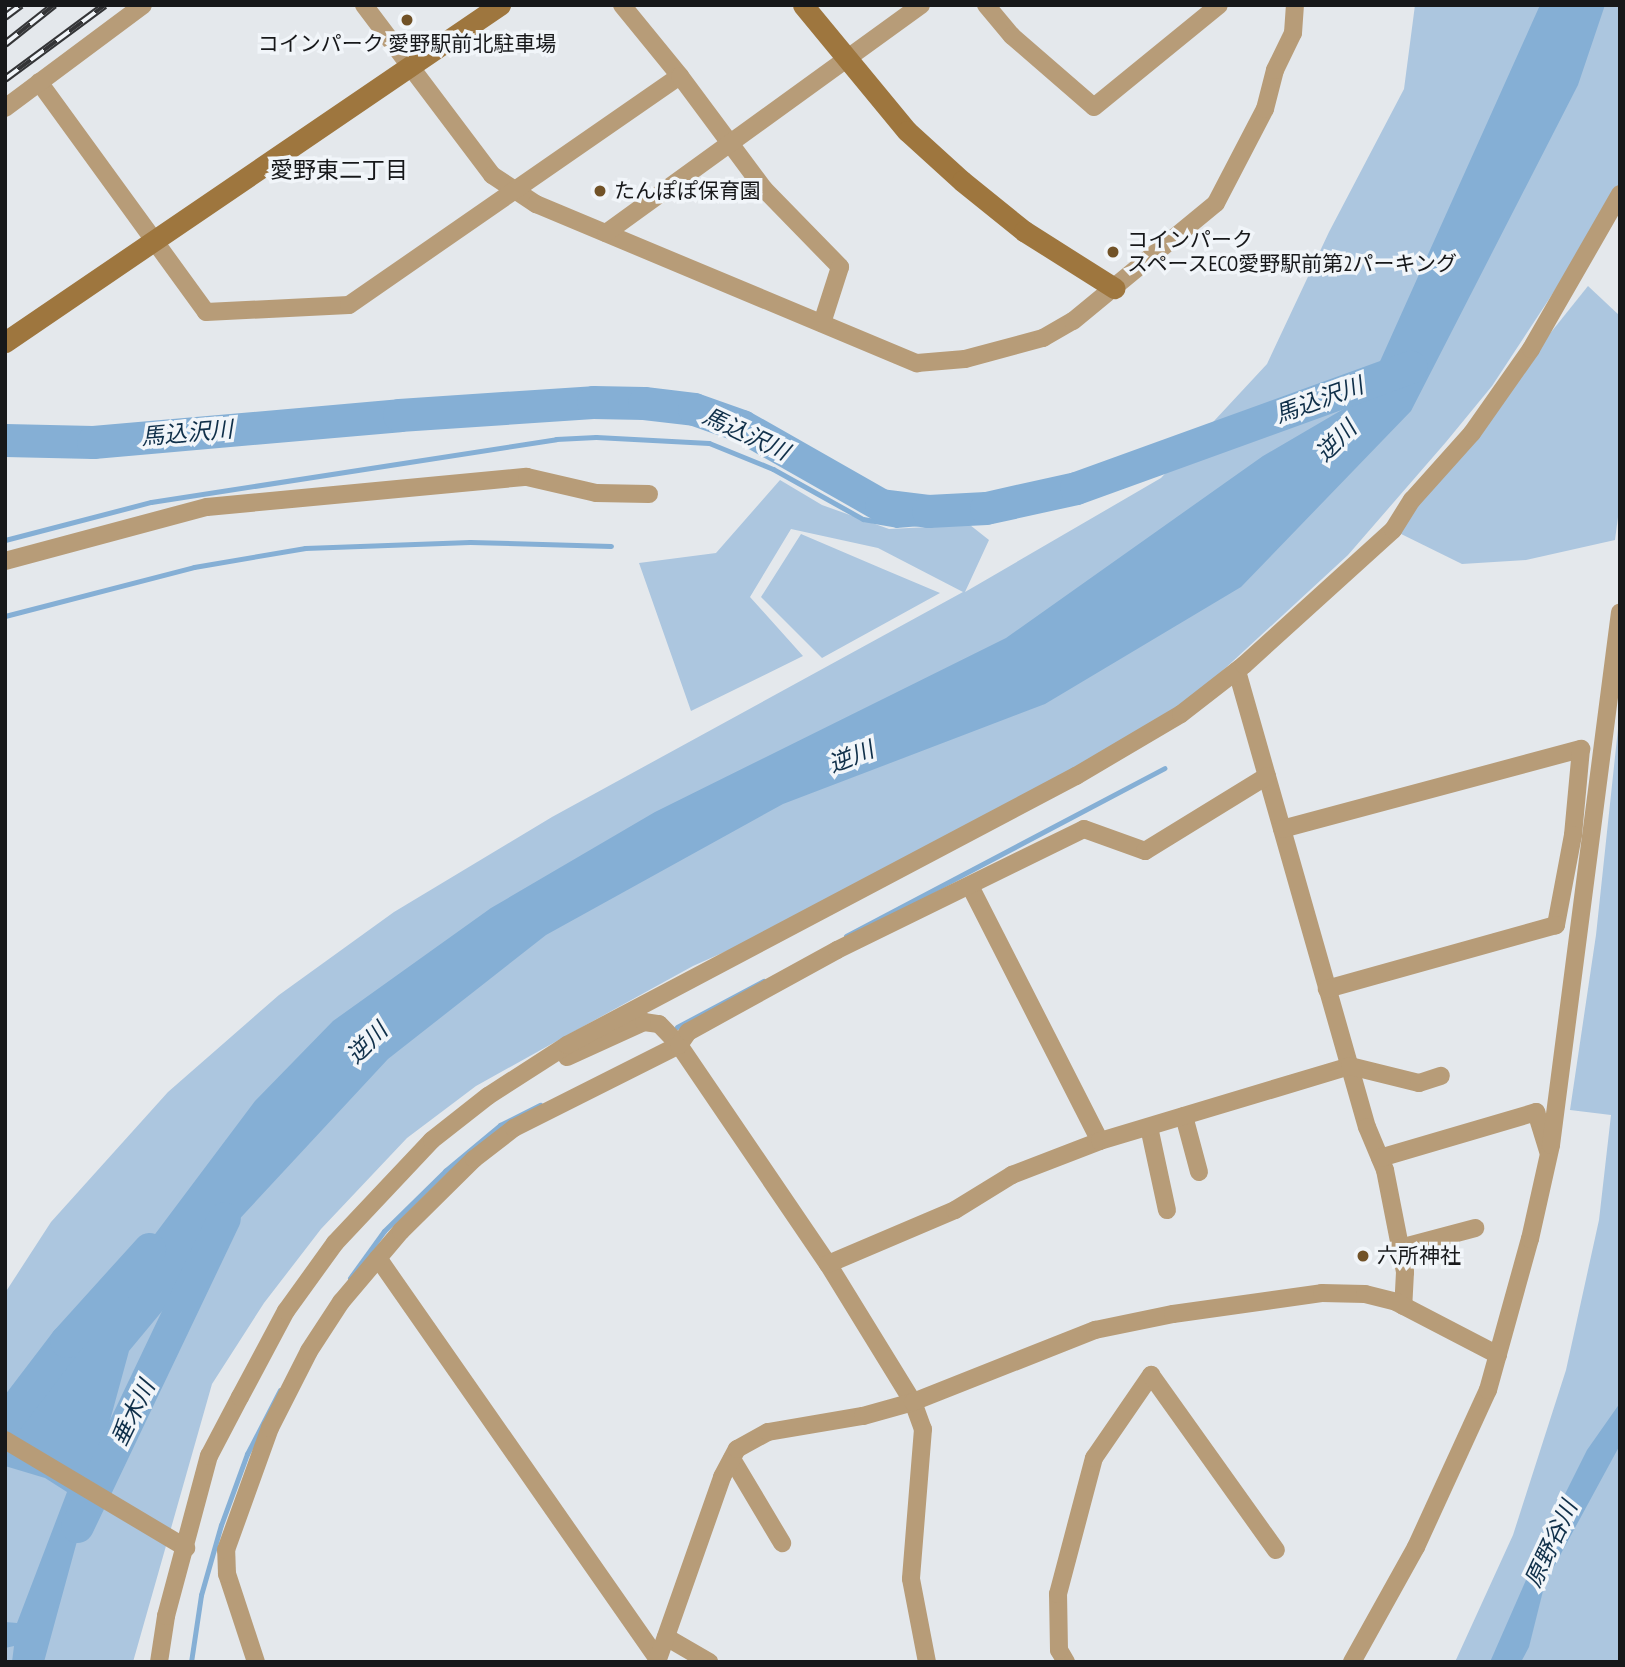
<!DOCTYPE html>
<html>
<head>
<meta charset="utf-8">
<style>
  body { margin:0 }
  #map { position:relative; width:1625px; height:1667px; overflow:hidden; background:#e4e8ec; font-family:"PT Sans Narrow","Noto Sans JP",sans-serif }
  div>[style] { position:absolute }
  .green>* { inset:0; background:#acc6df }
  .water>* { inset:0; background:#85afd5 }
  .stream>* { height:5px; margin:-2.5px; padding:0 2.5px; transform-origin:2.5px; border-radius:2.5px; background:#85afd5 }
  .river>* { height:33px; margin:-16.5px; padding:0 16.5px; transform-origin:16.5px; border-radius:16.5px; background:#85afd5 }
  .street>* { height:18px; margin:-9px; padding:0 9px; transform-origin:9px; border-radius:9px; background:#b79c78 }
  .secondary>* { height:21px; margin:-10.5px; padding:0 10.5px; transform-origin:10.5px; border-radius:10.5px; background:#9e763e }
  .rail>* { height:8px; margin-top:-4px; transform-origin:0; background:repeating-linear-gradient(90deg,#f1f5f9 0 16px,#343537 0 32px); box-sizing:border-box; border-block:2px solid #343537 }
  .dots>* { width:19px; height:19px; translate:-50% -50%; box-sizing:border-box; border:4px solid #f1f5f9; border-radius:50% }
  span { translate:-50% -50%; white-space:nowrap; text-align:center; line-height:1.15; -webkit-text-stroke:7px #f1f5f9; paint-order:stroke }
  .poi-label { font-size:21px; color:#17181a }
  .left { translate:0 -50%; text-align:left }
  .neighbourhood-label { font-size:23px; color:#17181a }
  .water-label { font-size:23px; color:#0f2f49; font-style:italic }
  .frame { position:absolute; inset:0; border:7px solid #17181a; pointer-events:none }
</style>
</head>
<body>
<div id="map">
  <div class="green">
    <i style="clip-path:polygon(1415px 5px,1620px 5px,1620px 191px,1492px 386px,1446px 442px,1348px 555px,1193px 698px,1022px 806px,789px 923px,693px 966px,564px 1037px,476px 1086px,407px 1138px,321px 1229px,264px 1303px,212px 1384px,133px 1662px,5px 1662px,5px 1293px,51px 1222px,168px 1092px,279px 995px,394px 912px,552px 817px,963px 592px,878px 548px,791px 529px,750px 597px,803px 656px,691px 711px,639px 563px,716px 553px,780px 480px,822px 505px,889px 529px,970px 525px,989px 540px,965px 592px,1161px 478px,1267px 364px,1329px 232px,1404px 89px)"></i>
    <i style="clip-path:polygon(1588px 286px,1620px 316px,1620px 502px,1615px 540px,1526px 560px,1462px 564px,1393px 530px)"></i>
    <i style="clip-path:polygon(801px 534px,883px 569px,940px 593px,822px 658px,761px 597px)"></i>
    <i style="clip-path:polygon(1620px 710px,1620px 1662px,1455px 1662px,1513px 1535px,1566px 1370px,1599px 1220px,1611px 1115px,1570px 1110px,1596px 935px)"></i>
  </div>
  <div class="water">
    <i style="clip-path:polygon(1540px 5px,1605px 5px,1578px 85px,1411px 411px,1241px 587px,1045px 704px,783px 804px,546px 935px,388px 1059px,232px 1227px,129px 1351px,44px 1662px,12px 1662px,14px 1646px,5px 1648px,5px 1622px,17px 1623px,67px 1492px,45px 1478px,5px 1466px,5px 1434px,255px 1101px,333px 1021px,491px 908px,655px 812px,1006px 638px,1263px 456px,1364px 397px)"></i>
    <i style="clip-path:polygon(1620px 1403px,1620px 1445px,1545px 1583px,1529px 1647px,1521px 1662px,1490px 1662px,1555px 1514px,1587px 1450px)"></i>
  </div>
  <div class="stream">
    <i style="left:5px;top:540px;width:151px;rotate:-14.6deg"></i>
    <i style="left:151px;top:502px;width:410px;rotate:-8.8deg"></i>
    <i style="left:556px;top:439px;width:40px;rotate:-2.9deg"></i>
    <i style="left:596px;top:437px;width:113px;rotate:3deg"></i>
    <i style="left:709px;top:443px;width:69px;rotate:22.1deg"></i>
    <i style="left:773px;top:469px;width:103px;rotate:29.1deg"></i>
    <i style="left:863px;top:519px;width:34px;rotate:10deg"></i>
    <i style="left:896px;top:525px;width:60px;rotate:-4.8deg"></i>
    <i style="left:956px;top:520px;width:84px;rotate:-15.9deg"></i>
    <i style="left:5px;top:616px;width:195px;rotate:-14.5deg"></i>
    <i style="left:194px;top:567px;width:113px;rotate:-9.7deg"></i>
    <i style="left:305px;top:548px;width:165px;rotate:-2.1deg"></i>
    <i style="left:470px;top:542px;width:141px;rotate:1.6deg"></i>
    <i style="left:846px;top:936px;width:360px;rotate:-27.8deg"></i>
    <i style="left:677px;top:1027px;width:98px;rotate:-28.1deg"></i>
    <i style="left:350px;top:1278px;width:58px;rotate:-54.1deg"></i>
    <i style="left:384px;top:1231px;width:86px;rotate:-44.5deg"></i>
    <i style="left:445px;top:1171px;width:72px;rotate:-39.9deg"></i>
    <i style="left:500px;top:1125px;width:45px;rotate:-26.6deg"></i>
    <i style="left:191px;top:1662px;width:68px;rotate:-81.5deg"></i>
    <i style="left:201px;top:1595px;width:73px;rotate:-74.1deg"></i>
    <i style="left:221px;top:1525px;width:76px;rotate:-69.9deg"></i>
    <i style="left:247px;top:1454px;width:72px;rotate:-62.7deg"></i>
  </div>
  <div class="river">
    <i style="left:5px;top:440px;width:88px;rotate:1.3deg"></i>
    <i style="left:93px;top:442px;width:307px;rotate:-5deg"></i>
    <i style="left:399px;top:415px;width:194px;rotate:-3.8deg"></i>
    <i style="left:593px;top:402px;width:51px;rotate:1.1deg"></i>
    <i style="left:644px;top:403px;width:50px;rotate:6.8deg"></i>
    <i style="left:694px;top:409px;width:51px;rotate:19.5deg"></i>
    <i style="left:742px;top:426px;width:160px;rotate:29.6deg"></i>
    <i style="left:881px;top:505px;width:47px;rotate:7.3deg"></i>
    <i style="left:928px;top:511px;width:58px;rotate:-3deg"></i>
    <i style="left:986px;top:508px;width:92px;rotate:-12.5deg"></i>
    <i style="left:1076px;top:488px;width:356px;rotate:-19.9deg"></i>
    <i style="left:5px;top:1421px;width:101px;rotate:-52.7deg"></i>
    <i style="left:66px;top:1341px;width:124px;rotate:-47.9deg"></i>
    <i style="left:77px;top:1526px;width:341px;rotate:-64.5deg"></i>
  </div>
  <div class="street">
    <i style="left:364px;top:5px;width:213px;rotate:53deg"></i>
    <i style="left:492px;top:175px;width:53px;rotate:33.4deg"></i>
    <i style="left:536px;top:204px;width:413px;rotate:22.7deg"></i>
    <i style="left:917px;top:363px;width:48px;rotate:-4.8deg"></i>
    <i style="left:965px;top:359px;width:81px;rotate:-15.1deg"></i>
    <i style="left:1043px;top:338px;width:34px;rotate:-30deg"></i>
    <i style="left:1073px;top:321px;width:185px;rotate:-39.5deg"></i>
    <i style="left:1216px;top:203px;width:106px;rotate:-62.5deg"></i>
    <i style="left:1265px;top:109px;width:40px;rotate:-75.6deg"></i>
    <i style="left:1275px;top:70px;width:41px;rotate:-64.1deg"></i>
    <i style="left:1293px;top:33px;width:28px;rotate:-86deg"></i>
    <i style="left:622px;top:5px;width:92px;rotate:50.8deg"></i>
    <i style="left:986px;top:5px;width:40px;rotate:50deg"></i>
    <i style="left:1012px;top:36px;width:108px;rotate:40.9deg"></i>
    <i style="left:1094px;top:107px;width:161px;rotate:-39.2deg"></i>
    <i style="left:39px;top:82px;width:284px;rotate:54deg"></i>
    <i style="left:206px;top:312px;width:143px;rotate:-2.8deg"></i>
    <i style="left:349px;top:305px;width:402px;rotate:-34.7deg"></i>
    <i style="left:680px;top:76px;width:141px;rotate:53.4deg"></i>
    <i style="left:764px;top:189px;width:109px;rotate:45.7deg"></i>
    <i style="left:840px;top:267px;width:59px;rotate:107.8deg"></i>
    <i style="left:5px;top:108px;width:172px;rotate:-36.7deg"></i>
    <i style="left:606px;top:233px;width:389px;rotate:-35.9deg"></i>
    <i style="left:5px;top:561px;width:209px;rotate:-15deg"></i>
    <i style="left:207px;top:507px;width:321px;rotate:-5.4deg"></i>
    <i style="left:527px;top:477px;width:71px;rotate:13.1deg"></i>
    <i style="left:596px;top:493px;width:53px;rotate:1.1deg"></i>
    <i style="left:1237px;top:671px;width:474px;rotate:74.1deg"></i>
    <i style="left:1367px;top:1127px;width:47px;rotate:67.3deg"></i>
    <i style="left:1385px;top:1170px;width:104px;rotate:78.9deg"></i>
    <i style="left:1405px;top:1272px;width:34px;rotate:93deg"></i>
    <i style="left:1282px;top:829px;width:310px;rotate:-15deg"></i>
    <i style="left:1581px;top:749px;width:86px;rotate:95.3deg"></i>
    <i style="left:1573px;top:835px;width:92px;rotate:100.7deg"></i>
    <i style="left:1556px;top:925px;width:238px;rotate:164.4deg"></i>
    <i style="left:970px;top:886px;width:286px;rotate:63deg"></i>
    <i style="left:567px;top:1057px;width:85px;rotate:-24.4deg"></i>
    <i style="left:644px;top:1022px;width:15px;rotate:8deg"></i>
    <i style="left:659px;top:1024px;width:29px;rotate:46deg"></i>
    <i style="left:679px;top:1045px;width:265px;rotate:55.8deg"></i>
    <i style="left:828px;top:1264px;width:162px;rotate:58.4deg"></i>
    <i style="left:913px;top:1402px;width:29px;rotate:70deg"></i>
    <i style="left:923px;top:1429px;width:150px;rotate:94.6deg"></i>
    <i style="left:911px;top:1579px;width:85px;rotate:79.1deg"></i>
    <i style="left:1184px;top:1116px;width:58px;rotate:75deg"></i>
    <i style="left:1149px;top:1127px;width:85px;rotate:77.8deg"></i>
    <i style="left:1380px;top:1158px;width:163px;rotate:-16.4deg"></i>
    <i style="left:1536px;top:1112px;width:41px;rotate:72.9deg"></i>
    <i style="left:1400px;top:1248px;width:78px;rotate:-14.9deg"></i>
    <i style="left:378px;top:1258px;width:489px;rotate:55.1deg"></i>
    <i style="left:828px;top:1264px;width:138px;rotate:-23deg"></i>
    <i style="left:955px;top:1210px;width:67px;rotate:-31.6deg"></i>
    <i style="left:1012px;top:1175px;width:94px;rotate:-21.1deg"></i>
    <i style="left:1100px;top:1141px;width:261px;rotate:-16.7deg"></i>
    <i style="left:1350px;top:1066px;width:71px;rotate:13.8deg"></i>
    <i style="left:1419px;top:1083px;width:23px;rotate:-18deg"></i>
    <i style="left:5px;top:1440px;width:211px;rotate:30.8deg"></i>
    <i style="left:732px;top:1459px;width:98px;rotate:59.2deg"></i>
    <i style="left:666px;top:1637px;width:50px;rotate:30.2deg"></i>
    <i style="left:159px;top:1662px;width:47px;rotate:-81.3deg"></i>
    <i style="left:166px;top:1616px;width:166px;rotate:-75deg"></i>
    <i style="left:209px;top:1456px;width:67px;rotate:-62.3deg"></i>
    <i style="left:240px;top:1397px;width:98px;rotate:-61.9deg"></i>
    <i style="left:286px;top:1311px;width:84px;rotate:-54.2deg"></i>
    <i style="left:335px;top:1243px;width:141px;rotate:-46.7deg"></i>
    <i style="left:432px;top:1140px;width:71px;rotate:-38.2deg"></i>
    <i style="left:488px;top:1096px;width:94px;rotate:-32.8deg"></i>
    <i style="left:567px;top:1045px;width:576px;rotate:-27.86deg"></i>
    <i style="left:1076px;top:776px;width:122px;rotate:-30.6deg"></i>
    <i style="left:1181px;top:714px;width:80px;rotate:-37.9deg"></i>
    <i style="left:1244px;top:665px;width:201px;rotate:-42.2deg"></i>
    <i style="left:1393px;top:530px;width:36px;rotate:-58deg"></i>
    <i style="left:1412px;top:500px;width:90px;rotate:-48.2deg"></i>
    <i style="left:1472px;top:433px;width:103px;rotate:-54.9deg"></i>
    <i style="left:1531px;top:349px;width:179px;rotate:-60.1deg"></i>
    <i style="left:256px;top:1662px;width:93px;rotate:-108.2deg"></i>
    <i style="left:227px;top:1574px;width:24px;rotate:-92deg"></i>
    <i style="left:226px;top:1550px;width:130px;rotate:-70.2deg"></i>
    <i style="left:270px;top:1428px;width:86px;rotate:-63.1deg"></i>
    <i style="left:309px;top:1351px;width:59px;rotate:-56.9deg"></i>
    <i style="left:341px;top:1302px;width:93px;rotate:-49.8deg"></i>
    <i style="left:401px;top:1231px;width:103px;rotate:-44.6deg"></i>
    <i style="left:474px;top:1159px;width:51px;rotate:-37.8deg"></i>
    <i style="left:514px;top:1128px;width:185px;rotate:-26.7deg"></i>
    <i style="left:679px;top:1045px;width:16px;rotate:-55deg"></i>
    <i style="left:688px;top:1032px;width:170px;rotate:-28.8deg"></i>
    <i style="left:837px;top:950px;width:275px;rotate:-26.1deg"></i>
    <i style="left:1084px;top:829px;width:65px;rotate:19.8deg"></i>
    <i style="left:1145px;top:851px;width:143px;rotate:-31.6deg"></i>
    <i style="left:657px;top:1662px;width:196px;rotate:-70.6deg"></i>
    <i style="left:722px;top:1477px;width:32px;rotate:-62deg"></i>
    <i style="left:737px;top:1449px;width:35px;rotate:-29deg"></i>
    <i style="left:768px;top:1432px;width:96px;rotate:-9.6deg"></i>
    <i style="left:863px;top:1416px;width:52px;rotate:-15.6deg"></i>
    <i style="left:913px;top:1402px;width:196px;rotate:-21.6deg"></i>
    <i style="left:1095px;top:1330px;width:80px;rotate:-11.6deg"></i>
    <i style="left:1173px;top:1314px;width:150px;rotate:-8deg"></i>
    <i style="left:1322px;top:1293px;width:43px;rotate:1.3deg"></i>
    <i style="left:1365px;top:1294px;width:32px;rotate:14deg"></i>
    <i style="left:1396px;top:1302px;width:115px;rotate:27.5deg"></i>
    <i style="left:1066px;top:1662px;width:14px;rotate:-120deg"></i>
    <i style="left:1059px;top:1650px;width:56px;rotate:-91deg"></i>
    <i style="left:1058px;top:1594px;width:141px;rotate:-75.2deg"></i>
    <i style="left:1094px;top:1458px;width:101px;rotate:-55.5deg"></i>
    <i style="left:1151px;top:1375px;width:215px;rotate:54.5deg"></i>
    <i style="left:1352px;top:1662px;width:132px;rotate:-60.9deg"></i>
    <i style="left:1416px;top:1547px;width:173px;rotate:-65.4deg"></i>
    <i style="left:1488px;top:1390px;width:157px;rotate:-74.5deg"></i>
    <i style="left:1530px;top:1239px;width:96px;rotate:-77.4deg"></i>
    <i style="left:1551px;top:1145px;width:537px;rotate:-82.62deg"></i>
  </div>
  <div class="secondary">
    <i style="left:803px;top:5px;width:163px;rotate:50.5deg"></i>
    <i style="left:907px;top:131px;width:74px;rotate:42.3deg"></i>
    <i style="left:962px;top:181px;width:80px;rotate:38.9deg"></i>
    <i style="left:1024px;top:231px;width:107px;rotate:32.3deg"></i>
    <i style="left:5px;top:342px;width:599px;rotate:-34.25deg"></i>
  </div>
  <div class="rail">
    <i style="left:5px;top:17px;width:20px;rotate:-37deg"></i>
    <i style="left:5px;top:44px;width:63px;rotate:-38.5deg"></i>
    <i style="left:5px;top:79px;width:124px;rotate:-36.5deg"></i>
  </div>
  <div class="dots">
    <i style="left:407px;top:20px;background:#715227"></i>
    <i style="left:600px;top:191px;background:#715227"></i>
    <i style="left:1113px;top:252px;background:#715227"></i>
    <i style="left:1363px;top:1256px;background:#715227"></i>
  </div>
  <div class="poi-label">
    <span style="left:407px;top:44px">コインパーク 愛野駅前北駐車場</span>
    <span class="left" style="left:614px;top:191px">たんぽぽ保育園</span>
    <span class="left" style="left:1127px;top:252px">コインパーク<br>スペースECO愛野駅前第2パーキング</span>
    <span class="left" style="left:1377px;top:1256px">六所神社</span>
  </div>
  <div class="neighbourhood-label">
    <span style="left:339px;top:170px">愛野東二丁目</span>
  </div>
  <div class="water-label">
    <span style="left:1319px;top:400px;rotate:-20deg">馬込沢川</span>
    <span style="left:187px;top:433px;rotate:-5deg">馬込沢川</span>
    <span style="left:746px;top:434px;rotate:25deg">馬込沢川</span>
    <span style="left:1336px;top:441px;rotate:-45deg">逆川</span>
    <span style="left:851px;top:757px;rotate:-22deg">逆川</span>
    <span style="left:367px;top:1043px;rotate:-45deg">逆川</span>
    <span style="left:133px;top:1413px;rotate:-64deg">垂木川</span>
    <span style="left:1551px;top:1544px;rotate:-65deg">原野谷川</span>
  </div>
  <div class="frame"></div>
</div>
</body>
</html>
